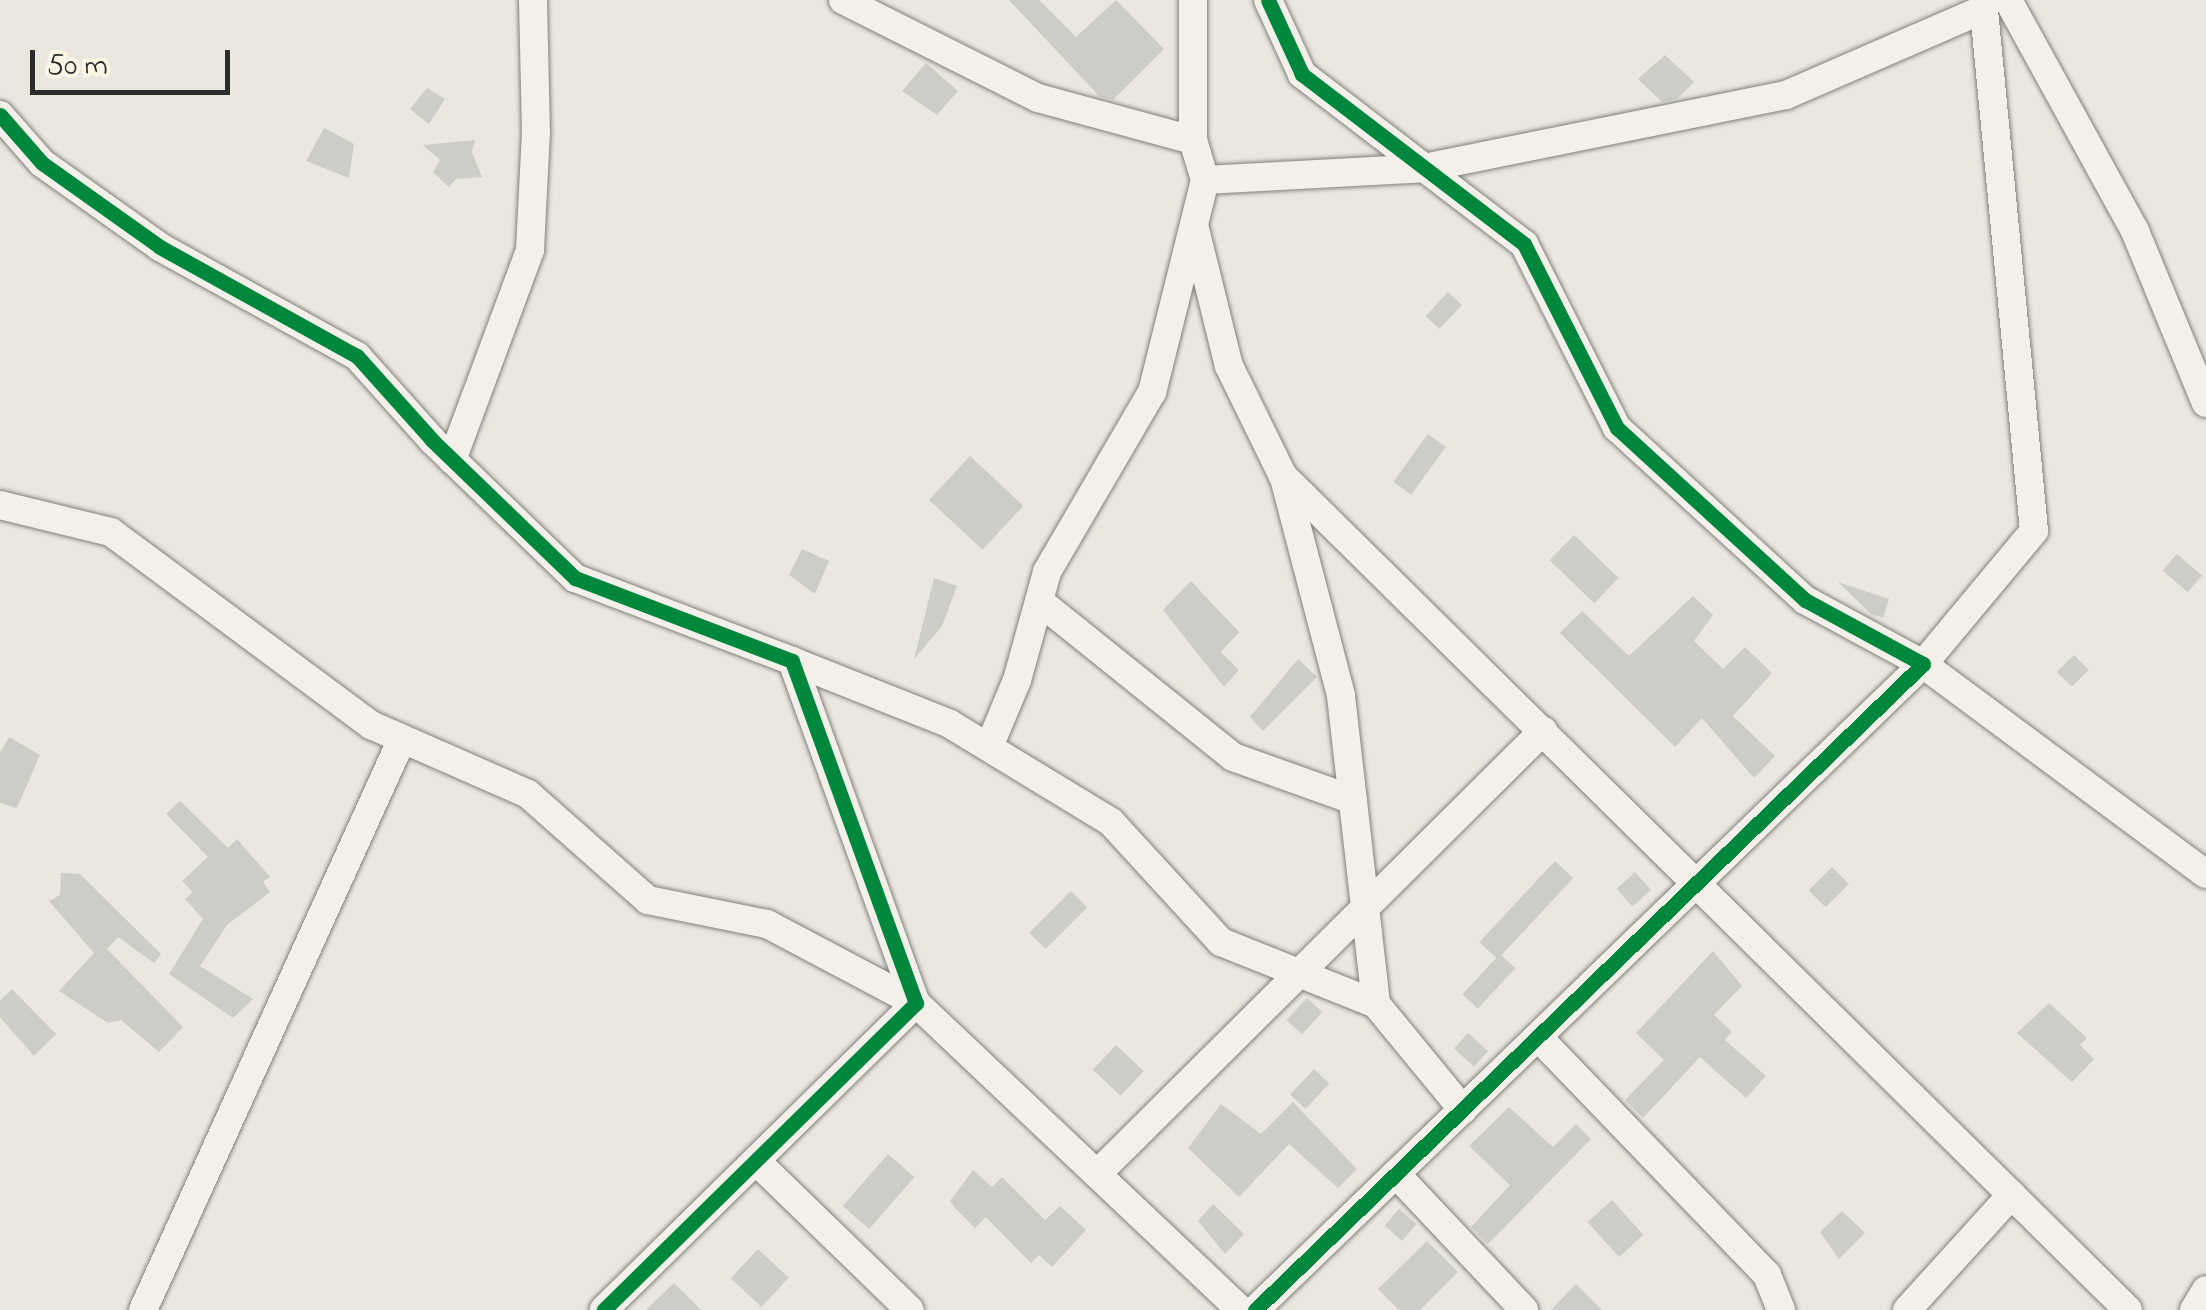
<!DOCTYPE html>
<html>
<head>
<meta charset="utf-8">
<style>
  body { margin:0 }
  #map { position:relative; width:2206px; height:1310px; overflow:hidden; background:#eae7df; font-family:"Indie Flower",sans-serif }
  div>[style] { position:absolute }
  .building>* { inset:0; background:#ceccc6; transform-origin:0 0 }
  .roads { filter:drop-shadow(0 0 2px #81807c) drop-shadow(0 0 2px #81807c) }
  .minor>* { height:28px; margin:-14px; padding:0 14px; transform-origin:14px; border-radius:14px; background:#f3f0ea }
  .cycleway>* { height:15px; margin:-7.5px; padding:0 7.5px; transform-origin:7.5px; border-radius:7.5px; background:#00873e }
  span { translate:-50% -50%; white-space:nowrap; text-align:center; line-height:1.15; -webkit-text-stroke:8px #fcf5e5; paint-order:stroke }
  .scale { position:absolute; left:30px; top:50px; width:200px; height:45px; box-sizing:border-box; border:5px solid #2b2b2b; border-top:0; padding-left:12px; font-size:30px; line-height:35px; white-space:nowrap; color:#2b2b2b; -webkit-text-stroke:8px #fcf5e5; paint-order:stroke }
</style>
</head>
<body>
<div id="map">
  <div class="building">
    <i style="clip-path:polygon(1009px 0,1039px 0,1076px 37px,1116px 0,1164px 49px,1113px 100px,1100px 97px)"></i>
    <i style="clip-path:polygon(1665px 55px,1694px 82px,1677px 99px,1662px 102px,1638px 79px)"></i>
    <i style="clip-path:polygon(926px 63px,958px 91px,937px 115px,902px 91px)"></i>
    <i style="clip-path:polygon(427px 88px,445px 99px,429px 124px,410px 109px)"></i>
    <i style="clip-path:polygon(324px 128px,354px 144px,349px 178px,306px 161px)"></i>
    <i style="clip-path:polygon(475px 140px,472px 152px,482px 177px,456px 179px,449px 187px,433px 172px,440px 160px,423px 145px)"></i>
    <i style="left:1448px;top:292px;width:19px;height:33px;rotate:43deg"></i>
    <i style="left:1428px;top:434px;width:22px;height:59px;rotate:36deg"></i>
    <i style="left:970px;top:456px;width:73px;height:60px;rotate:43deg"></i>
    <i style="left:1574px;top:535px;width:62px;height:35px;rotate:44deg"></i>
    <i style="clip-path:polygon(802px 549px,829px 561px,815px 594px,789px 575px)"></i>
    <i style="left:2177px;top:554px;width:33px;height:22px;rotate:41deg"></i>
    <i style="clip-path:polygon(934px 578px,957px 586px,942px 626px,914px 659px)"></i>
    <i style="clip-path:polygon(1191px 581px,1239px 632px,1221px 652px,1239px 670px,1224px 687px,1163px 610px)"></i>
    <i style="clip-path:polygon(1838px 582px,1889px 599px,1883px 618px,1871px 614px)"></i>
    <i style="clip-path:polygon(1693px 596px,1713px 615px,1694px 641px,1723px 669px,1745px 647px,1772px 673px,1733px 716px,1775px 756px,1754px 778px,1702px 718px,1675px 747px,1560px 633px,1582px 611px,1629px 656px)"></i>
    <i style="left:2074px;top:655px;width:21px;height:24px;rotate:45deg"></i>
    <i style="clip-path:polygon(1298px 659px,1317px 677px,1263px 731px,1250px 717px)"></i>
    <i style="clip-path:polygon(9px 737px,40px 755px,17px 808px,0 803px,0 753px)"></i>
    <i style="clip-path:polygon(180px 801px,228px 848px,237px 839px,270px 877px,263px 882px,270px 892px,227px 925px,200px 966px,253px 999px,233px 1018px,169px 974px,203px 919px,185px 899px,193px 892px,182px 881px,208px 857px,166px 814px)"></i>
    <i style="left:1555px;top:861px;width:25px;height:111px;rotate:43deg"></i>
    <i style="left:1832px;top:867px;width:24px;height:33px;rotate:45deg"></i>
    <i style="left:1635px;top:872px;width:24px;height:25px;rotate:48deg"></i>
    <i style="clip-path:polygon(61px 873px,80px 874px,161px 954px,154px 963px,118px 937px,107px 949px,183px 1027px,159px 1052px,121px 1020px,108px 1023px,59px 991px,94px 953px,49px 901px,60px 895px)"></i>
    <i style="left:1071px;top:891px;width:23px;height:59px;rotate:45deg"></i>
    <i style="clip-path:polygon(1713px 951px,1742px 986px,1714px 1015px,1732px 1032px,1725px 1040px,1766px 1076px,1746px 1098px,1700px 1057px,1643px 1118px,1625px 1100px,1664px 1060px,1636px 1033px)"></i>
    <i style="left:1500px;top:954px;width:21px;height:55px;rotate:43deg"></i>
    <i style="clip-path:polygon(12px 989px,56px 1034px,34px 1056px,0 1017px,0 1001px)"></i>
    <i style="left:1307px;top:998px;width:21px;height:30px;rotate:43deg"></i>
    <i style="clip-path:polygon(2049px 1003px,2087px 1038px,2080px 1045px,2094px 1059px,2072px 1082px,2017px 1033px)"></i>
    <i style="left:1468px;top:1033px;width:27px;height:21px;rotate:42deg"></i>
    <i style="left:1116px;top:1045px;width:38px;height:34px;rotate:43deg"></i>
    <i style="left:1314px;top:1069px;width:21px;height:35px;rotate:43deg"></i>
    <i style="clip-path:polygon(1293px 1102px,1357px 1169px,1338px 1188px,1289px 1144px,1239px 1197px,1188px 1148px,1221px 1104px,1261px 1134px)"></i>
    <i style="clip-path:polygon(1509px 1107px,1553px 1147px,1576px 1124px,1591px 1139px,1488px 1244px,1471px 1227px,1510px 1185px,1469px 1146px)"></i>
    <i style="left:888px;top:1154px;width:35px;height:69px;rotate:41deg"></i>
    <i style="clip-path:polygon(973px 1170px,992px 1187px,1002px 1177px,1045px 1220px,1060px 1206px,1086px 1230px,1052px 1267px,1039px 1255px,1031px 1263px,986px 1217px,975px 1228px,954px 1207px,950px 1201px)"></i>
    <i style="left:1612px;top:1200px;width:47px;height:33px;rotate:48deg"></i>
    <i style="clip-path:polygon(1213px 1204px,1244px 1234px,1225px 1254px,1198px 1221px)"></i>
    <i style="left:1399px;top:1209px;width:23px;height:22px;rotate:41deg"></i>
    <i style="clip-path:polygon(1842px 1211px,1865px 1233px,1839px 1259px,1820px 1232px)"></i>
    <i style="clip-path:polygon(1427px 1241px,1458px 1272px,1420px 1310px,1399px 1310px,1378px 1289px)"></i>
    <i style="left:758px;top:1249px;width:42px;height:40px;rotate:43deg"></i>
    <i style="clip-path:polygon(674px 1283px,701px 1310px,646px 1310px)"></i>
    <i style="clip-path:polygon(1576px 1284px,1602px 1310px,1551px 1310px)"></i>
  </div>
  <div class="roads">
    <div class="minor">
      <i style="left:843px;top:0;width:218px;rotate:26.7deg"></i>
      <i style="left:1038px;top:98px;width:161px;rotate:15.2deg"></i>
      <i style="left:1193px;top:140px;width:42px;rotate:73.3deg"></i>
      <i style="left:1205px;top:180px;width:219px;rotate:104deg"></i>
      <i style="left:1152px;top:392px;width:208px;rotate:120.3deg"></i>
      <i style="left:1047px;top:572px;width:112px;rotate:105.5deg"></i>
      <i style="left:1017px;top:680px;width:73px;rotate:112.7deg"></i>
      <i style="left:1193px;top:0;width:140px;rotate:90deg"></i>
      <i style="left:1983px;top:0;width:533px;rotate:84.51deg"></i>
      <i style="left:2034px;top:531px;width:173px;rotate:129.8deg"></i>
      <i style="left:1923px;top:664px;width:352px;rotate:36.6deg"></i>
      <i style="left:2008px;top:0;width:264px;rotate:61.2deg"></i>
      <i style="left:2135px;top:231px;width:186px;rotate:67.6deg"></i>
      <i style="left:0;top:115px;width:64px;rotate:48.8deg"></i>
      <i style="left:42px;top:163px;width:145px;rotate:35.4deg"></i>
      <i style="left:160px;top:247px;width:225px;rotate:29deg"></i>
      <i style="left:357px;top:356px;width:113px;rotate:48.2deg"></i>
      <i style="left:432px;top:440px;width:199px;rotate:44deg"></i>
      <i style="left:575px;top:578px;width:232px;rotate:20.9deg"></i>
      <i style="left:792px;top:661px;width:364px;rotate:70.1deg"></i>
      <i style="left:916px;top:1003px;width:438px;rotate:135.5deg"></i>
      <i style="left:1205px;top:180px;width:219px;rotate:-3.1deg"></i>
      <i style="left:1424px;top:168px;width:369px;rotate:-11.4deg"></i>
      <i style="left:1786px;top:95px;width:216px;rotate:-23.5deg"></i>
      <i style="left:1194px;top:225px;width:145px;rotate:76.1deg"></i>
      <i style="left:1229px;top:366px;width:123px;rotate:63.9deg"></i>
      <i style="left:1283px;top:476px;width:1187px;rotate:44.62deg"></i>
      <i style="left:452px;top:460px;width:224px;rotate:-69.6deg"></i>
      <i style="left:530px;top:250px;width:117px;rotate:-87.1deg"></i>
      <i style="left:536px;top:133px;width:133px;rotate:-91.3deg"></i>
      <i style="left:1284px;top:478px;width:225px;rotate:75.3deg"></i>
      <i style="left:1341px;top:696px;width:310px;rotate:83.5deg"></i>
      <i style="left:1376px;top:1004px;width:137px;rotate:50.6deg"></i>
      <i style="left:0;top:505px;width:114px;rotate:13.7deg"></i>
      <i style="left:111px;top:532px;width:324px;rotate:36.6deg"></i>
      <i style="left:371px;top:725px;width:171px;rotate:23.7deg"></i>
      <i style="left:528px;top:794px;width:160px;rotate:41.5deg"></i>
      <i style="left:648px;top:900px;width:121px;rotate:11.4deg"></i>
      <i style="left:767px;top:924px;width:169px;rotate:27.9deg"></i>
      <i style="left:916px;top:1003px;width:447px;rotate:43.4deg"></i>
      <i style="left:1039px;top:601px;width:249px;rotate:38.8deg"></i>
      <i style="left:1233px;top:757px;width:127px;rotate:19.7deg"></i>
      <i style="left:792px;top:661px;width:170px;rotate:21.7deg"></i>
      <i style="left:950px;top:724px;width:188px;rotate:31.3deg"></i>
      <i style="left:1111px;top:822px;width:163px;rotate:47.5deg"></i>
      <i style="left:1221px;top:942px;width:167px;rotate:21.8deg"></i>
      <i style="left:1539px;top:1038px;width:329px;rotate:46.1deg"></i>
      <i style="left:1767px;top:1275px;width:38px;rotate:68deg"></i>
      <i style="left:756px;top:1161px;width:214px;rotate:44.1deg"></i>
      <i style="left:1097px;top:1174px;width:629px;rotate:-44.81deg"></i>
      <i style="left:1396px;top:1174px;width:187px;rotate:46.7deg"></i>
      <i style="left:143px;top:1310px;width:627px;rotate:-65.6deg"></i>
      <i style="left:1255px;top:1310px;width:929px;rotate:-44.04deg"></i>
      <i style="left:1923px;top:664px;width:134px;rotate:-151.5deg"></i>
      <i style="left:1805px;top:600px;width:255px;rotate:-137.5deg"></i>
      <i style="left:1617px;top:428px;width:206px;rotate:-116.8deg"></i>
      <i style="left:1524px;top:244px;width:280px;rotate:-142.6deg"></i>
      <i style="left:1302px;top:74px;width:81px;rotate:-114.7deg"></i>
      <i style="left:1907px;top:1310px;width:156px;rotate:-47.8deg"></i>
      <i style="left:2194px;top:1310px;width:23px;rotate:-59deg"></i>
    </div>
  </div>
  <div class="cycleway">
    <i style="left:0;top:115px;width:64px;rotate:48.8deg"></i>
    <i style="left:42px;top:163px;width:145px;rotate:35.4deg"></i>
    <i style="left:160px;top:247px;width:225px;rotate:29deg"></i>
    <i style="left:357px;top:356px;width:113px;rotate:48.2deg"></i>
    <i style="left:432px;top:440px;width:199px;rotate:44deg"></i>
    <i style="left:575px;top:578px;width:232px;rotate:20.9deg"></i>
    <i style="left:792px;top:661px;width:364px;rotate:70.1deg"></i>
    <i style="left:916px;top:1003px;width:438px;rotate:135.5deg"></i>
    <i style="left:1255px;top:1310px;width:929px;rotate:-44.04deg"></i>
    <i style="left:1923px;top:664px;width:134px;rotate:-151.5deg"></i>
    <i style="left:1805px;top:600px;width:255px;rotate:-137.5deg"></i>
    <i style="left:1617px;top:428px;width:206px;rotate:-116.8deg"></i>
    <i style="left:1524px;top:244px;width:280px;rotate:-142.6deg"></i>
    <i style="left:1302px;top:74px;width:81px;rotate:-114.7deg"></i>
  </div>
  <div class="scale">50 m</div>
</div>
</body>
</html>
